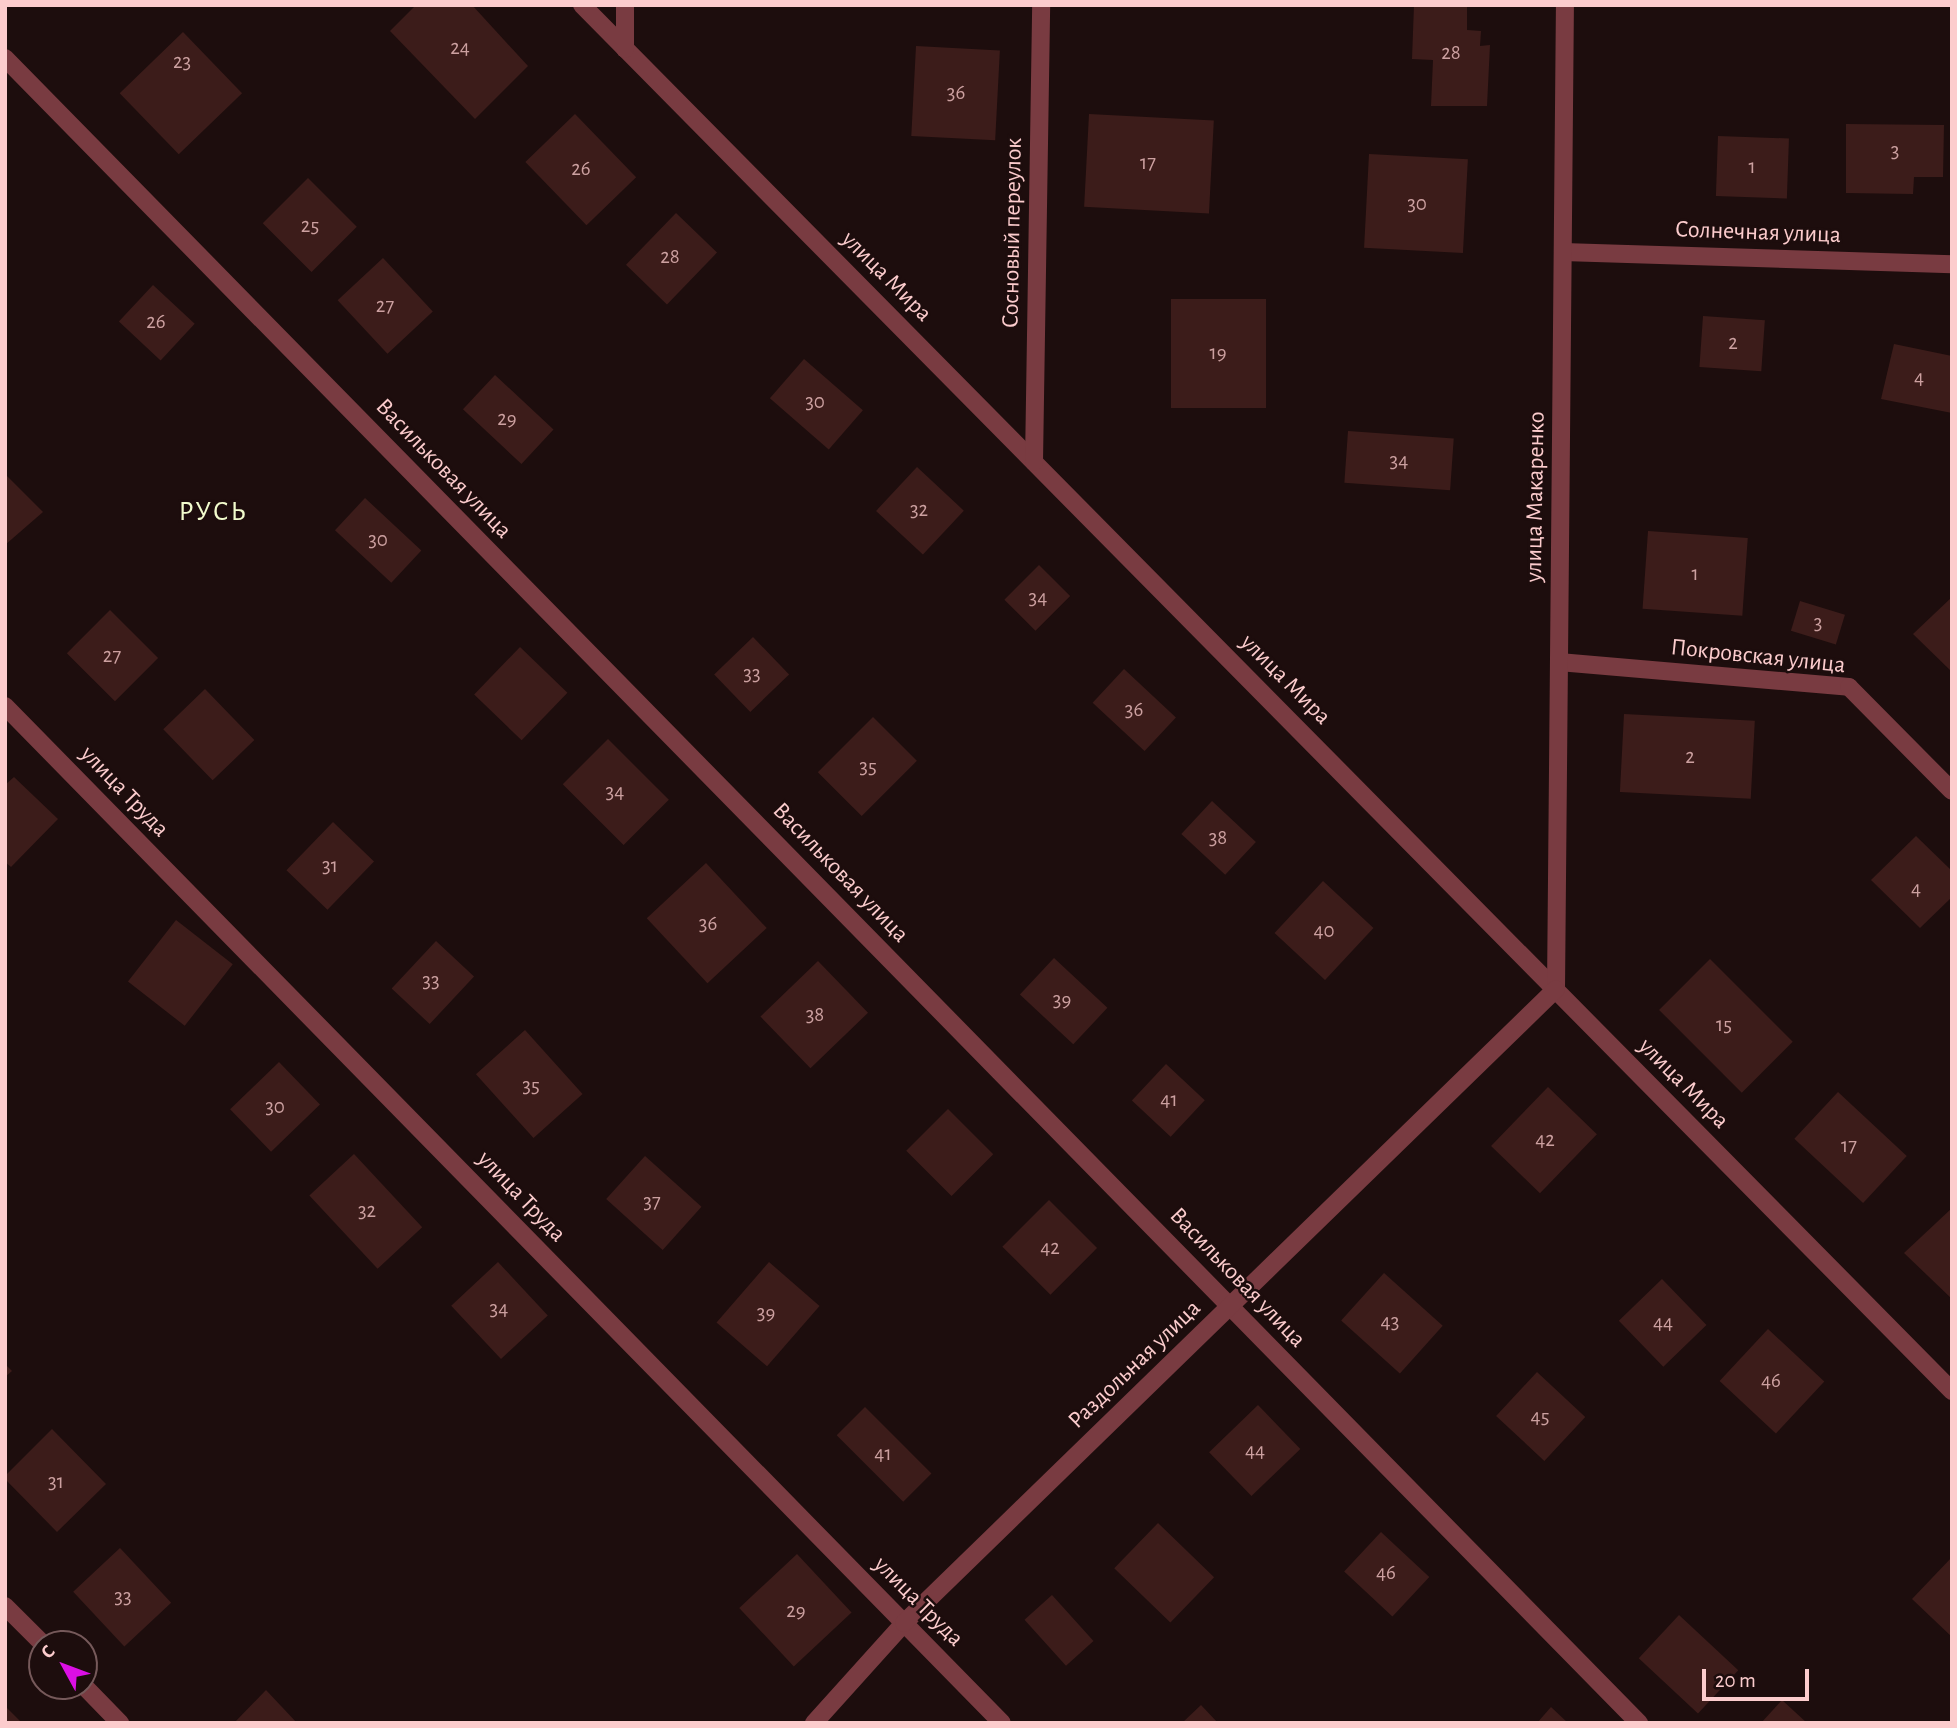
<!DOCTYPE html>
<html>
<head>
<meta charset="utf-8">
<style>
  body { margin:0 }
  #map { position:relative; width:1957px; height:1728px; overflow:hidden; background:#1d0d0d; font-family:"Alegreya Sans",sans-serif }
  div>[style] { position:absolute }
  .building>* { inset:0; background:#3c1c1a; transform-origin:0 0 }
  .minor>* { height:18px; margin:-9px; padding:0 9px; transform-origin:9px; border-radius:9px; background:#793b41 }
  span { translate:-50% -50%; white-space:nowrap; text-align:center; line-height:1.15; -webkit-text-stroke:5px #1d0d0d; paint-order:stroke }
  .number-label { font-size:21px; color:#cca0a0 }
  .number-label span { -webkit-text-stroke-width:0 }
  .street-label { font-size:24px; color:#fccccd }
  .quarter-label { font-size:28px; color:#f2fccd; letter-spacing:2px }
  .frame { position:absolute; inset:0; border:7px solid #fccccd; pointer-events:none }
  .north { position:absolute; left:28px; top:1630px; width:70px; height:70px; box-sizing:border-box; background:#1d0d0d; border:2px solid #76595a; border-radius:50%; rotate:311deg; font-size:19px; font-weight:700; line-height:28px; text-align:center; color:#fccccd }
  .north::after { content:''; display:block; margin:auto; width:24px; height:32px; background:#dc0fe5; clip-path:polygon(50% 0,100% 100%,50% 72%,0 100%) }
  .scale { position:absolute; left:1702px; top:1669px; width:107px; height:32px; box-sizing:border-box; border:4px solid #fccccd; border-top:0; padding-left:9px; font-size:21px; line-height:24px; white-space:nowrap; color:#fccccd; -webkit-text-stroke:5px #1d0d0d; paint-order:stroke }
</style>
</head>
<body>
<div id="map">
  <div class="building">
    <i style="clip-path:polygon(416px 5px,472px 5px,528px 66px,475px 119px,390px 31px)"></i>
    <i style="clip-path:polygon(1414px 5px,1467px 5px,1467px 30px,1481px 31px,1480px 46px,1490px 45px,1487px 106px,1431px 106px,1433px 60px,1412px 59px)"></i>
    <i style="left:183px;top:32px;width:85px;height:88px;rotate:46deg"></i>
    <i style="left:916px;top:46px;width:84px;height:90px;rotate:3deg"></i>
    <i style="left:575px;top:114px;width:88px;height:69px;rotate:46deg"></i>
    <i style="left:1089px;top:114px;width:125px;height:93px;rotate:3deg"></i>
    <i style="clip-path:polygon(1846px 124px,1944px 125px,1943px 177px,1914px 177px,1913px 194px,1846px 193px)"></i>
    <i style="left:1718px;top:136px;width:71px;height:60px;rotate:2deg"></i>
    <i style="left:1369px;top:154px;width:99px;height:94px;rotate:3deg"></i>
    <i style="left:308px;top:178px;width:69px;height:64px;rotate:45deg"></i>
    <i style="left:676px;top:213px;width:57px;height:72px;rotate:44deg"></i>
    <i style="left:383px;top:258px;width:73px;height:62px;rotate:47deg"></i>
    <i style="left:153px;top:285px;width:57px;height:50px;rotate:43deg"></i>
    <i style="left:1171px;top:299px;width:95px;height:109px"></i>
    <i style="left:1703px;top:316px;width:62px;height:51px;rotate:4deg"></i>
    <i style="clip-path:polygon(1894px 344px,1952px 356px,1952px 413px,1881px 399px)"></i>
    <i style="left:804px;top:359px;width:78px;height:52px;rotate:41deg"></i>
    <i style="left:495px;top:375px;width:80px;height:47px;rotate:43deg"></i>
    <i style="left:1348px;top:431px;width:106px;height:52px;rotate:4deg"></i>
    <i style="left:917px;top:467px;width:64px;height:60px;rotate:43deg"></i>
    <i style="clip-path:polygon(5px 474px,43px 512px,5px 545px)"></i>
    <i style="left:365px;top:498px;width:77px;height:44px;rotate:43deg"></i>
    <i style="left:1648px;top:531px;width:100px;height:78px;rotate:4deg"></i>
    <i style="left:1039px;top:565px;width:44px;height:49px;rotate:45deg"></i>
    <i style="clip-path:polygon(1952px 597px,1952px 672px,1913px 634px)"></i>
    <i style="left:1800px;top:601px;width:47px;height:31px;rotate:17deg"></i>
    <i style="left:110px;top:610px;width:68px;height:61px;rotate:45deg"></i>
    <i style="left:753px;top:637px;width:52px;height:54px;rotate:46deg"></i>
    <i style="left:520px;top:647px;width:66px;height:66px;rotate:44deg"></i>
    <i style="left:1124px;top:669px;width:71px;height:46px;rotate:43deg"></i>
    <i style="left:205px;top:689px;width:71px;height:58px;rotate:46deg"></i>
    <i style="left:1624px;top:714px;width:131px;height:78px;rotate:3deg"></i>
    <i style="left:873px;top:717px;width:62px;height:78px;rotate:45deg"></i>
    <i style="left:608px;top:739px;width:86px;height:64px;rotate:45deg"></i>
    <i style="clip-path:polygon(14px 777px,58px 819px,11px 867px,5px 862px,5px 785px)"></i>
    <i style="left:1212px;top:801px;width:60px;height:45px;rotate:43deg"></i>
    <i style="left:333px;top:822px;width:57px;height:67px;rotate:44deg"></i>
    <i style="clip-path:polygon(1916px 836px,1952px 871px,1952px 897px,1920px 928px,1871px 880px)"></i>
    <i style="left:706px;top:863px;width:89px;height:81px;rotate:47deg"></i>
    <i style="left:1323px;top:881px;width:69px;height:71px;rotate:43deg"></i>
    <i style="left:176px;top:920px;width:72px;height:78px;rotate:38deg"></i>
    <i style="left:436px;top:941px;width:52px;height:65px;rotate:43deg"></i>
    <i style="left:1054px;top:958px;width:73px;height:50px;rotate:43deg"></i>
    <i style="left:1710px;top:959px;width:117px;height:72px;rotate:45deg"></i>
    <i style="left:818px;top:961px;width:72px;height:80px;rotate:46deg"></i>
    <i style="left:525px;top:1030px;width:86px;height:66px;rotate:48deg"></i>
    <i style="left:279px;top:1062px;width:59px;height:68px;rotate:46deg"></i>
    <i style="left:1166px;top:1064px;width:53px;height:50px;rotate:43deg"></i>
    <i style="left:1548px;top:1087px;width:68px;height:82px;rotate:44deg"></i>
    <i style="left:1838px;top:1092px;width:94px;height:64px;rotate:43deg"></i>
    <i style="left:948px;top:1109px;width:64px;height:59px;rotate:45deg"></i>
    <i style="left:354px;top:1154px;width:100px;height:61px;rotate:47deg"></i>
    <i style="left:645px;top:1156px;width:76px;height:58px;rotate:42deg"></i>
    <i style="left:1049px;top:1200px;width:68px;height:66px;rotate:45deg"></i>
    <i style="clip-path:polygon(1952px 1208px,1952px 1299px,1904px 1253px)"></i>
    <i style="left:498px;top:1262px;width:73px;height:64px;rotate:47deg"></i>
    <i style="left:769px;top:1262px;width:67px;height:80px;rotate:41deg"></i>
    <i style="left:1384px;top:1273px;width:79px;height:64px;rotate:42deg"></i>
    <i style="left:1662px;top:1279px;width:64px;height:60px;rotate:46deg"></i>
    <i style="left:1768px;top:1329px;width:77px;height:71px;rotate:43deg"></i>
    <i style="clip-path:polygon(5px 1364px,12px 1371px,5px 1377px)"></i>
    <i style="left:1537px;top:1372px;width:66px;height:60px;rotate:43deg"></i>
    <i style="left:1258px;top:1405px;width:61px;height:68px;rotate:46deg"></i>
    <i style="left:865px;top:1407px;width:94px;height:40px;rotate:45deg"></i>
    <i style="clip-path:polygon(52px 1429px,106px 1484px,57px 1532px,5px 1479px,5px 1476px)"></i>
    <i style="left:1158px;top:1523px;width:78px;height:63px;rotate:44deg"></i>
    <i style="left:1381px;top:1532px;width:66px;height:54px;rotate:43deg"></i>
    <i style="left:120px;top:1548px;width:75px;height:64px;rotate:47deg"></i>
    <i style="left:797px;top:1554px;width:80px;height:79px;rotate:47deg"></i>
    <i style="clip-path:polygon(1952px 1557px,1952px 1637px,1912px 1599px)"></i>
    <i style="left:1052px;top:1595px;width:62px;height:37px;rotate:48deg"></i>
    <i style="left:1679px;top:1615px;width:81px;height:59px;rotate:43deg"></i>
    <i style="clip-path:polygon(266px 1690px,297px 1723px,234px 1723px)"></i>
    <i style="clip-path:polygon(1782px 1700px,1807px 1723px,1761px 1723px)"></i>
    <i style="clip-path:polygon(1201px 1705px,1218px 1723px,1182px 1723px)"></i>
    <i style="clip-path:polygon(5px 1706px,22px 1723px,5px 1723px)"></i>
    <i style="clip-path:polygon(1551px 1707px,1568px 1723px,1537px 1723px)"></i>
  </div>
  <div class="minor">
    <i style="left:582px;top:5px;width:1949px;rotate:45.33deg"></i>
    <i style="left:625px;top:49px;width:44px;rotate:-90deg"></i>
    <i style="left:5px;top:58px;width:2333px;rotate:45.54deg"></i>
    <i style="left:1563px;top:252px;width:389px;rotate:1.8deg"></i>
    <i style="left:1034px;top:462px;width:457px;rotate:-89.1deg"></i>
    <i style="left:1559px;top:662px;width:291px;rotate:4.9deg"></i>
    <i style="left:1849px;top:687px;width:146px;rotate:45.3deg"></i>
    <i style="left:5px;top:706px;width:1424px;rotate:45.57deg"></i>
    <i style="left:1556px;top:989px;width:984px;rotate:-89.48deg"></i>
    <i style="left:5px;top:1606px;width:54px;rotate:45deg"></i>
    <i style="left:84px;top:1686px;width:52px;rotate:45.8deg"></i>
    <i style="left:814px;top:1723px;width:135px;rotate:-48deg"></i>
    <i style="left:904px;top:1623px;width:909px;rotate:-44.2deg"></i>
  </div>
  <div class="number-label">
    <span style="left:460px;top:48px">24</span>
    <span style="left:1451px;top:53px">28</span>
    <span style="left:182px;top:62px">23</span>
    <span style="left:956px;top:93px">36</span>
    <span style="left:1895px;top:151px">3</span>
    <span style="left:1148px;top:163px">17</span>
    <span style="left:1752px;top:167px">1</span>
    <span style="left:581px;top:169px">26</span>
    <span style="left:1417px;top:204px">30</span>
    <span style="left:310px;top:226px">25</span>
    <span style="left:670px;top:257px">28</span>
    <span style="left:385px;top:306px">27</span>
    <span style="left:156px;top:322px">26</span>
    <span style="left:1733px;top:343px">2</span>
    <span style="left:1218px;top:353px">19</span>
    <span style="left:1919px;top:378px">4</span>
    <span style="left:815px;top:402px">30</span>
    <span style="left:507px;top:419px">29</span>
    <span style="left:1399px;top:461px">34</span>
    <span style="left:919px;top:510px">32</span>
    <span style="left:378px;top:540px">30</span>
    <span style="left:1695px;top:574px">1</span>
    <span style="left:1038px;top:598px">34</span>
    <span style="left:1818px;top:623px">3</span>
    <span style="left:112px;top:656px">27</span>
    <span style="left:752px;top:674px">33</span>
    <span style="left:1134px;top:710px">36</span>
    <span style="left:1690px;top:757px">2</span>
    <span style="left:868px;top:767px">35</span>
    <span style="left:615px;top:792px">34</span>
    <span style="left:1218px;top:838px">38</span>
    <span style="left:330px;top:866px">31</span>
    <span style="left:1916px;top:889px">4</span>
    <span style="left:708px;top:924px">36</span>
    <span style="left:1324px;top:931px">40</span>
    <span style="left:431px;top:981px">33</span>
    <span style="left:1062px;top:1000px">39</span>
    <span style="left:815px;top:1015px">38</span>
    <span style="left:1724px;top:1025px">15</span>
    <span style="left:531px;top:1086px">35</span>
    <span style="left:1169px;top:1100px">41</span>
    <span style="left:275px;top:1107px">30</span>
    <span style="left:1545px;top:1140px">42</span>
    <span style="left:1849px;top:1146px">17</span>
    <span style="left:652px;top:1202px">37</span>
    <span style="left:367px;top:1211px">32</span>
    <span style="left:1050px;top:1248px">42</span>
    <span style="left:499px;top:1309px">34</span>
    <span style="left:766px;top:1313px">39</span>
    <span style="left:1390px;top:1322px">43</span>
    <span style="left:1663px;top:1323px">44</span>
    <span style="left:1771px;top:1381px">46</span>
    <span style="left:1540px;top:1417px">45</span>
    <span style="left:1255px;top:1451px">44</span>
    <span style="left:883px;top:1454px">41</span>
    <span style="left:56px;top:1482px">31</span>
    <span style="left:1386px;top:1573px">46</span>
    <span style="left:123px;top:1597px">33</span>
    <span style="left:796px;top:1611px">29</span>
  </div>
  <div class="street-label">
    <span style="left:1013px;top:233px;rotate:-89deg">Сосновый переулок</span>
    <span style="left:1758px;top:233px;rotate:2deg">Солнечная улица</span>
    <span style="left:886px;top:277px;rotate:45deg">улица Мира</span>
    <span style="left:443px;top:469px;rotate:46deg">Васильковая улица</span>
    <span style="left:1536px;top:497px;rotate:-89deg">улица Макаренко</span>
    <span style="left:1758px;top:657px;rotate:6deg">Покровская улица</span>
    <span style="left:1285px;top:680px;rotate:45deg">улица Мира</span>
    <span style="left:124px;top:792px;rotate:46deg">улица Труда</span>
    <span style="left:840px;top:873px;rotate:46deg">Васильковая улица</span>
    <span style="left:1683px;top:1084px;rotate:45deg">улица Мира</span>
    <span style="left:521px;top:1197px;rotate:46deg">улица Труда</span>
    <span style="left:1237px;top:1278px;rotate:46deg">Васильковая улица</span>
    <span style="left:1135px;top:1365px;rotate:-44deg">Раздольная улица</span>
    <span style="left:918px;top:1602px;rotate:45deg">улица Труда</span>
  </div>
  <div class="quarter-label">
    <span style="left:213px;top:512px">РУСЬ</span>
  </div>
  <div class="frame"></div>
  <div class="north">С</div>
  <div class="scale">20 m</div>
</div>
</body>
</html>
